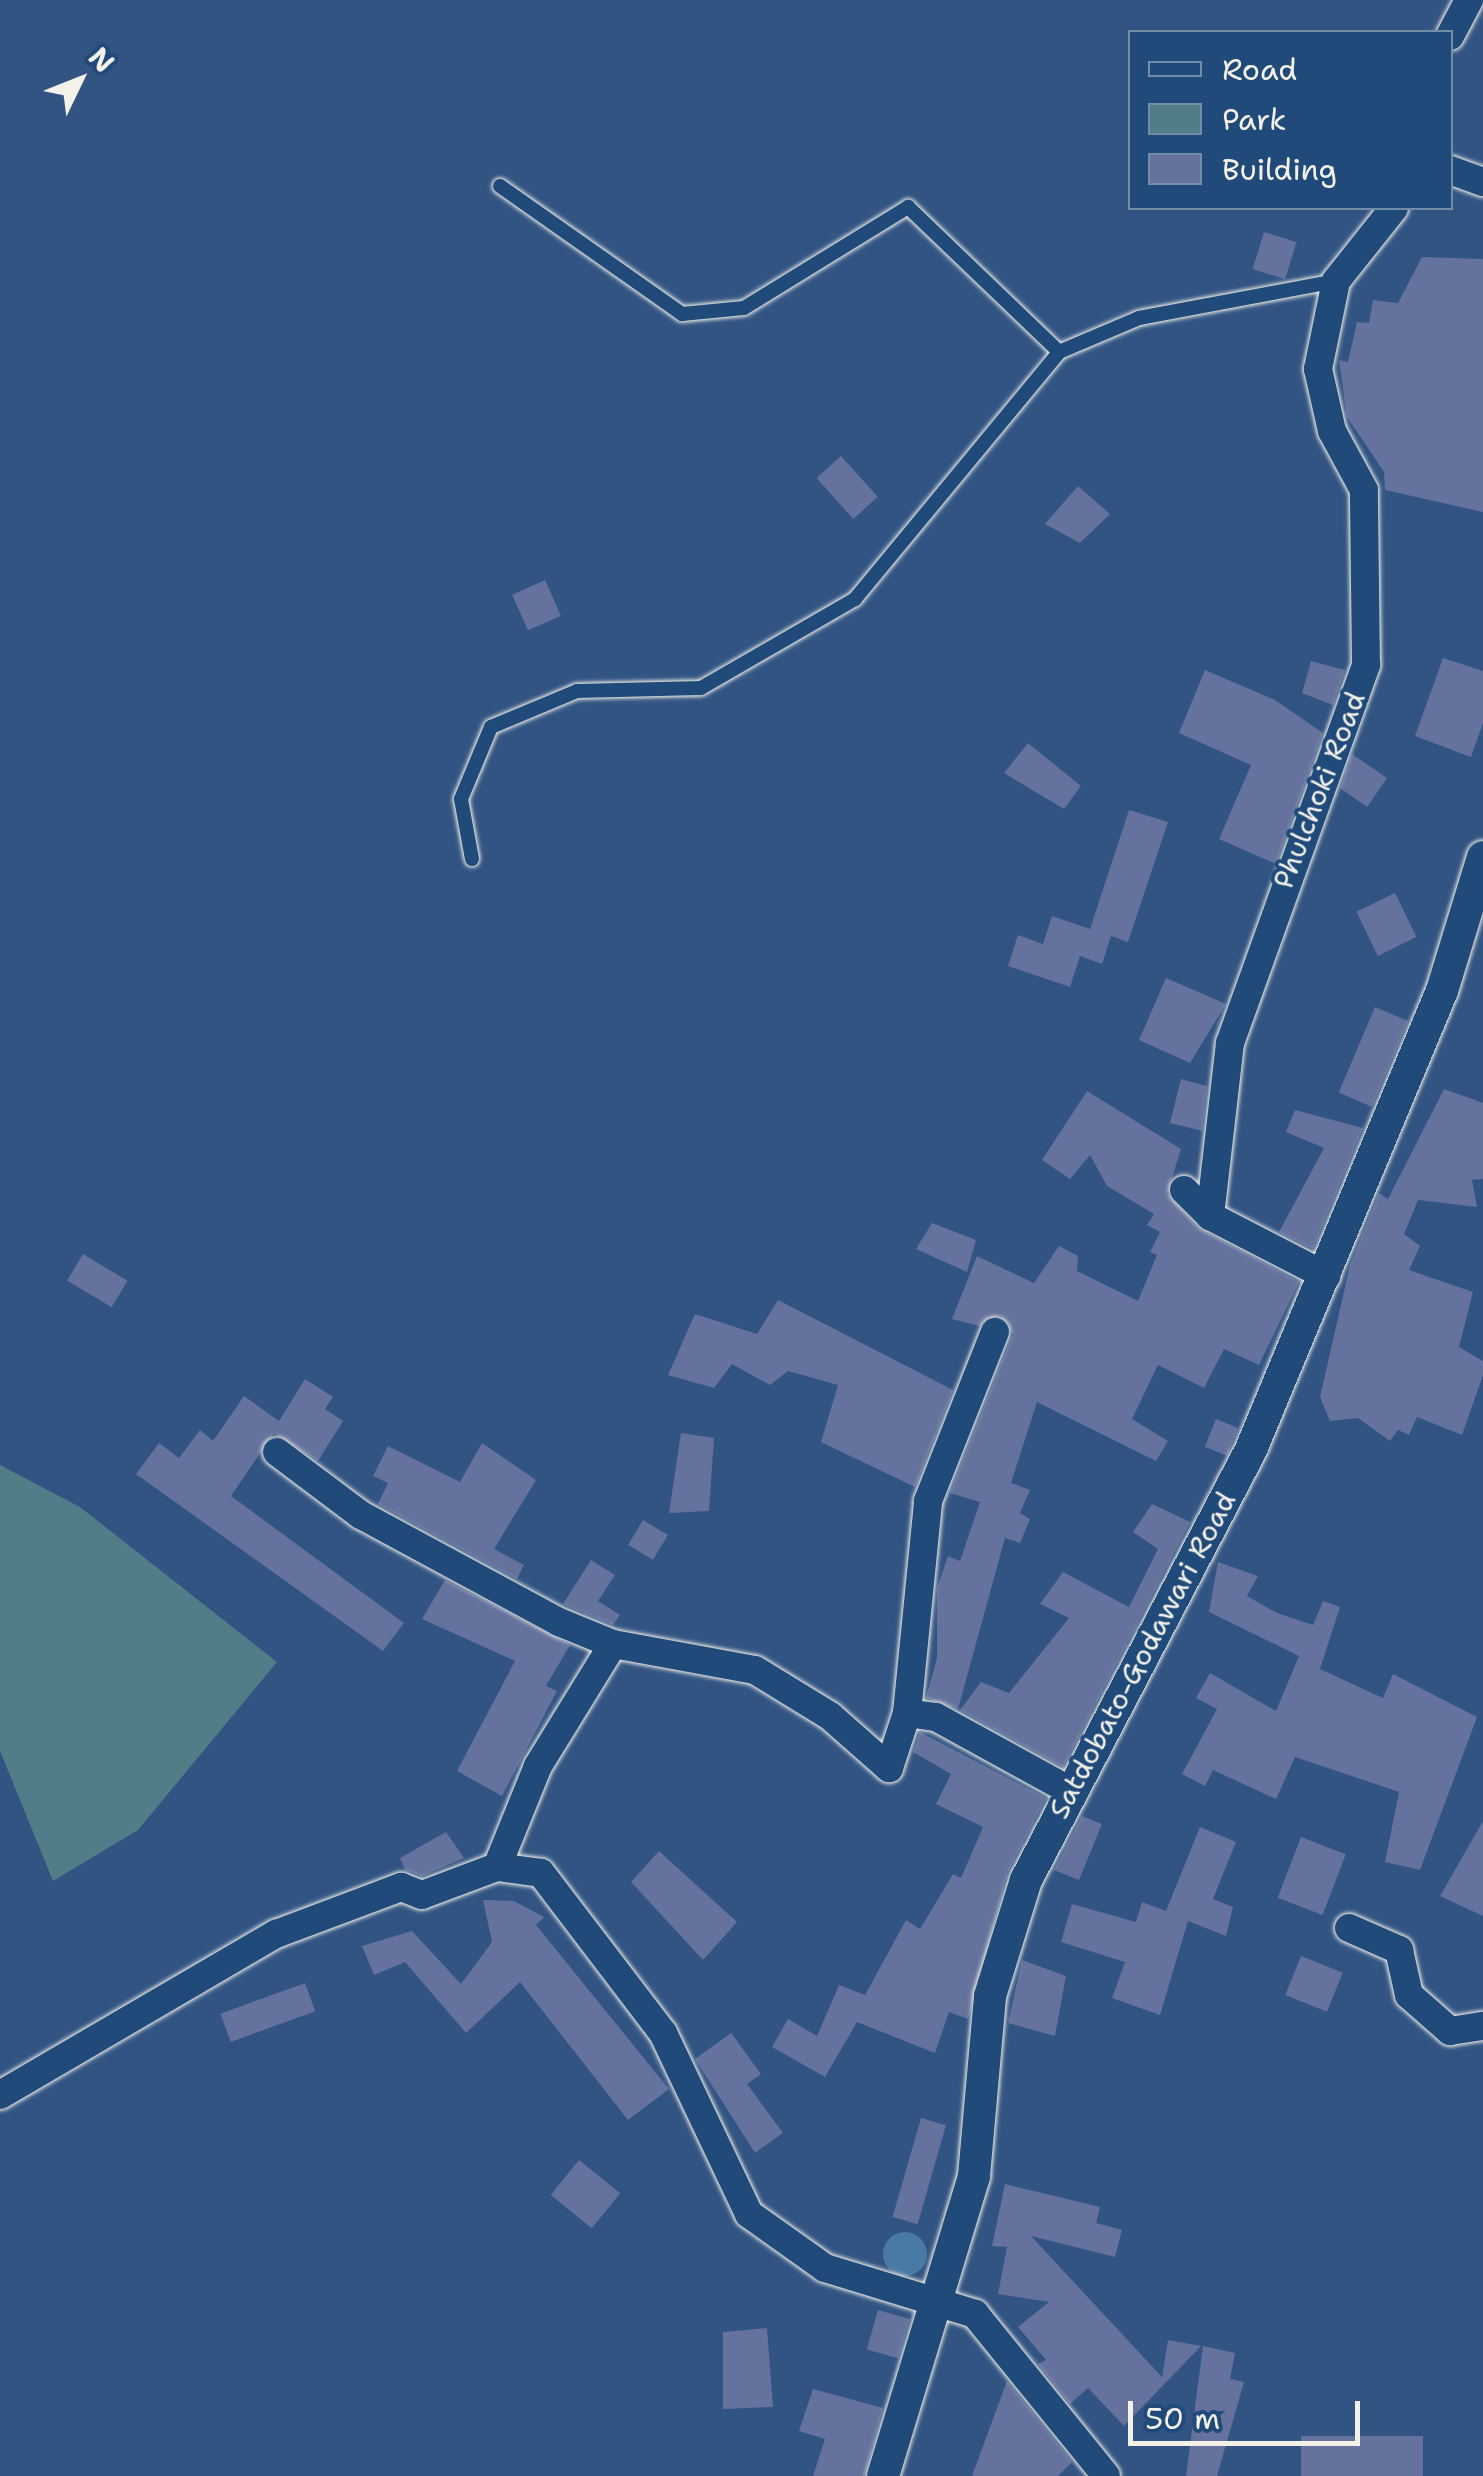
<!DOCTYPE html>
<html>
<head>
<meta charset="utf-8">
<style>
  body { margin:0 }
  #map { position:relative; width:1483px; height:2476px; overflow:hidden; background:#315483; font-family:"Shantell Sans",sans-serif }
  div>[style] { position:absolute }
  .green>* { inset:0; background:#507d87 }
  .water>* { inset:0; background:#4979a5 }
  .round { border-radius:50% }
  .building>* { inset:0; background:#64729d; transform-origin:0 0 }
  .roads { filter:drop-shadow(0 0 2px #f4f1e8) drop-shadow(0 0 2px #f4f1e8) }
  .service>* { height:14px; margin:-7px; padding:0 7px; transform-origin:7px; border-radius:7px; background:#1f4a7a }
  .minor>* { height:28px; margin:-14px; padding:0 14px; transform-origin:14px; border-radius:14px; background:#1f4a7a }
  .tertiary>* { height:32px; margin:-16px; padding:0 16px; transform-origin:16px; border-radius:16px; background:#1f4a7a }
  span { translate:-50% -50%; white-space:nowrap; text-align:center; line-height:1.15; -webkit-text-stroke:8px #1f4a7a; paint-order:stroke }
  .street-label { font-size:28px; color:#f4f1e8 }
  .legend { position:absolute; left:1128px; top:30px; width:325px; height:180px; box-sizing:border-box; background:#1f4a7a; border:2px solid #748da6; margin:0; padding:12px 18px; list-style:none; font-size:30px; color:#f4f1e8 }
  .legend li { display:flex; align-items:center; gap:20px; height:50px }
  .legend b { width:50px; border:2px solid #748da6 }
  .north { position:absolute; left:30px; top:30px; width:100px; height:100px; -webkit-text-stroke:8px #1f4a7a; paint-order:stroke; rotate:47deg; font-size:28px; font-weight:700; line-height:40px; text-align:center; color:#f4f1e8 }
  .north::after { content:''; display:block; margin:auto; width:35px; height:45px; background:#f4f1e8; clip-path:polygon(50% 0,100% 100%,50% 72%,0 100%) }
  .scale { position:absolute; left:1128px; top:2401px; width:232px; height:45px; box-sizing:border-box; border:5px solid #f4f1e8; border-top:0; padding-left:12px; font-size:30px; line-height:35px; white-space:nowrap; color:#f4f1e8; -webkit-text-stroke:8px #1f4a7a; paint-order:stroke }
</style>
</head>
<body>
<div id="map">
  <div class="green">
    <i style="clip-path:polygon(0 1465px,80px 1507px,277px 1662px,138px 1830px,53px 1881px,0 1751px)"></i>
  </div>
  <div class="water">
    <i class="round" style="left:883px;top:2232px;width:44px;height:44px"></i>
  </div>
  <div class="building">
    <i style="left:1264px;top:232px;width:34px;height:39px;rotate:17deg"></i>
    <i style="clip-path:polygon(1422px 257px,1483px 259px,1483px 512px,1385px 490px,1384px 472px,1347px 417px,1339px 360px,1348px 362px,1357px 322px,1369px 323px,1373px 300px,1398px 303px)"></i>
    <i style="left:841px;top:456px;width:55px;height:33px;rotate:48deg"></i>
    <i style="clip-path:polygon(1078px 486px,1110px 514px,1080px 543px,1045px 524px)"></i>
    <i style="left:545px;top:580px;width:39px;height:36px;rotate:66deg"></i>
    <i style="clip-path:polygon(1443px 658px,1483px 671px,1483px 723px,1471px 757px,1415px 736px)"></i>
    <i style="clip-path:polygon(1311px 661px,1345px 670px,1333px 705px,1302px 693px)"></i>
    <i style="clip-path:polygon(1205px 670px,1275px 700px,1323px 733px,1276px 864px,1219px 839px,1251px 765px,1179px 733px)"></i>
    <i style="clip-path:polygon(1028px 743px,1081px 786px,1064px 809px,1004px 773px)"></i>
    <i style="clip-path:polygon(1352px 754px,1387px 778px,1367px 807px,1340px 788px)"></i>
    <i style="clip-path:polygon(1129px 810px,1168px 822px,1128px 942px,1111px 936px,1102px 964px,1080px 956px,1070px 987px,1008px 966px,1018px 935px,1043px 944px,1052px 916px,1090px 929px)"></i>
    <i style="left:1395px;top:893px;width:49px;height:43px;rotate:64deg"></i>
    <i style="clip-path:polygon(1166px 978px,1226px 1004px,1190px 1063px,1139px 1040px)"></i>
    <i style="left:1375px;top:1007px;width:36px;height:93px;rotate:23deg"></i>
    <i style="clip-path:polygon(1181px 1079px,1207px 1086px,1202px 1131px,1170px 1123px)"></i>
    <i style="clip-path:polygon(1444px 1089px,1483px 1103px,1483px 1179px,1472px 1180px,1477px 1207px,1418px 1200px,1404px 1234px,1420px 1246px,1409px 1270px,1473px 1292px,1459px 1347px,1483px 1361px,1483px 1375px,1462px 1435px,1417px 1417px,1409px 1435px,1398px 1430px,1390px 1441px,1358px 1418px,1330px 1421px,1320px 1397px,1350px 1265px,1379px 1193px,1388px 1199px)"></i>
    <i style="clip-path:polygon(1087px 1091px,1181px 1149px,1167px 1194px,1198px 1228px,1299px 1282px,1259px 1365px,1224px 1349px,1204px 1388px,1158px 1365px,1132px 1419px,1168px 1441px,1156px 1461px,1037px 1402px,1011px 1483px,1030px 1490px,1020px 1513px,1030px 1519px,1020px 1543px,1005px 1538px,958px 1709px,926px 1698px,937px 1658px,937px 1588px,948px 1556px,960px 1561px,980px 1502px,950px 1493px,1013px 1334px,1000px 1316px,979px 1326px,952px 1319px,977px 1256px,1034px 1283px,1059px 1246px,1078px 1256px,1077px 1271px,1138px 1301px,1157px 1255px,1150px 1252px,1160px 1232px,1147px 1225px,1154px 1214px,1107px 1186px,1090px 1155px,1070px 1179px,1042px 1160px)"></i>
    <i style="clip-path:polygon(1295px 1110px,1363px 1128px,1313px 1249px,1279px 1232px,1324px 1148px,1286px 1132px)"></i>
    <i style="clip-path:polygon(932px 1223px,976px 1240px,967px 1272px,916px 1249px)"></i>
    <i style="left:83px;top:1254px;width:52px;height:31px;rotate:31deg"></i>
    <i style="clip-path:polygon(778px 1300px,953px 1390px,915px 1487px,821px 1442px,838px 1385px,788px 1371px,770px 1385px,732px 1364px,714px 1388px,668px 1375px,695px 1314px,757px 1334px)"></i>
    <i style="clip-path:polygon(305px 1379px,333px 1397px,325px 1409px,343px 1421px,318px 1461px,274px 1433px,231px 1496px,404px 1623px,383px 1651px,136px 1474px,159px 1443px,179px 1458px,200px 1430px,213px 1441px,244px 1396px,279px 1421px)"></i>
    <i style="left:1216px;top:1419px;width:24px;height:30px;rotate:22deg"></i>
    <i style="clip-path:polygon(681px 1433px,714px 1438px,709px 1511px,669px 1513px)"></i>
    <i style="clip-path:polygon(482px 1443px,536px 1480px,494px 1549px,524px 1565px,517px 1579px,378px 1504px,388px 1483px,373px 1476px,388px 1446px,460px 1482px)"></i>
    <i style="clip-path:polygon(1152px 1504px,1190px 1522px,1063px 1767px,960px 1710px,981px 1682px,1009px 1693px,1069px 1618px,1040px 1604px,1063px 1572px,1129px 1607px,1158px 1549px,1133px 1532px)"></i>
    <i style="left:643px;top:1520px;width:29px;height:29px;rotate:31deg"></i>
    <i style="clip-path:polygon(591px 1560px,615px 1575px,598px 1601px,620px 1615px,613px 1625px,563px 1604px)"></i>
    <i style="clip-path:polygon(1218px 1562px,1258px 1576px,1247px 1596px,1277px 1613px,1313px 1625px,1323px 1601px,1340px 1607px,1320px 1669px,1383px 1698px,1393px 1674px,1477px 1717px,1420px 1870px,1385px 1862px,1399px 1792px,1295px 1757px,1276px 1799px,1213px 1770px,1205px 1786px,1182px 1774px,1217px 1709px,1196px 1698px,1210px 1673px,1276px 1711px,1299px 1656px,1209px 1612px)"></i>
    <i style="clip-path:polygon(445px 1580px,570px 1645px,546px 1686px,557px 1691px,502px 1796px,457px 1771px,515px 1661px,422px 1619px)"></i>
    <i style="clip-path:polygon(920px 1732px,1046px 1798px,1007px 1874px,968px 2019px,949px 2012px,935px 2053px,857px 2022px,825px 2077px,772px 2047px,788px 2019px,817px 2036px,839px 1985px,865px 1995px,906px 1920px,920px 1929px,953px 1874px,961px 1878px,983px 1827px,936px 1804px,951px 1774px,913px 1752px)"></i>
    <i style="clip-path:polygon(1082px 1816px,1102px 1824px,1079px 1880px,1054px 1870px)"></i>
    <i style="clip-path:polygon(1483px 1821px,1483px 1916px,1440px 1896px)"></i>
    <i style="clip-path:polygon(1200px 1827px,1236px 1842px,1213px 1899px,1233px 1907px,1226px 1936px,1188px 1921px,1160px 2015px,1112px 1998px,1125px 1962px,1061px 1942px,1072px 1904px,1136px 1922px,1142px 1902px,1166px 1911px)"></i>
    <i style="clip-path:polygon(446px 1832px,464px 1858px,422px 1876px,405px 1870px,400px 1858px)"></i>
    <i style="left:1301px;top:1837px;width:48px;height:65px;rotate:21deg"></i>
    <i style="clip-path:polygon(659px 1851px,737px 1922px,703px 1960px,631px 1882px)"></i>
    <i style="clip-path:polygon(483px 1900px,514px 1901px,544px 1917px,536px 1925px,669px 2089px,628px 2120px,520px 1982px,466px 2033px,405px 1962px,374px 1975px,362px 1946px,412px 1931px,461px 1984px,492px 1942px)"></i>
    <i style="left:1301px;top:1956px;width:45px;height:42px;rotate:22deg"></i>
    <i style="clip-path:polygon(1022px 1960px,1066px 1976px,1055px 2036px,1008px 2023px)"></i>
    <i style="left:305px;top:1983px;width:30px;height:90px;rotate:70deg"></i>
    <i style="clip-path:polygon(731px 2033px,761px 2074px,747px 2084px,783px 2133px,755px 2153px,695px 2059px)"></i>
    <i style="left:921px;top:2118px;width:26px;height:103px;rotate:16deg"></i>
    <i style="left:579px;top:2160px;width:53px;height:45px;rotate:39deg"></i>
    <i style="clip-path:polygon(1005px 2184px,1100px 2207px,1096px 2223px,1122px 2230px,1115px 2257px,1031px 2236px,1162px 2377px,1168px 2340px,1201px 2346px,1124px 2426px,1088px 2388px,1070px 2404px,1038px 2364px,1046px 2360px,1018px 2327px,1049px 2302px,998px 2294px,1007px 2247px,992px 2246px)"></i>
    <i style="left:878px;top:2310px;width:33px;height:41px;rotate:16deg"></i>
    <i style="clip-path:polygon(767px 2328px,773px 2407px,723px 2409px,723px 2332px)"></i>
    <i style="clip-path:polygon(1203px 2346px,1235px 2353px,1230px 2379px,1244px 2382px,1217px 2476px,1186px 2476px)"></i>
    <i style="clip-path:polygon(1007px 2381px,1072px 2462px,1058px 2476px,972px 2476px)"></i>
    <i style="clip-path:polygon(813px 2389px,883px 2408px,864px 2476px,813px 2476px,825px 2439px,799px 2431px)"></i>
    <i style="left:1301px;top:2436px;width:122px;height:40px"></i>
  </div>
  <div class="roads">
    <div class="service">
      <i style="left:500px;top:186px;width:223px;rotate:35.1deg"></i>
      <i style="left:682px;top:314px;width:62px;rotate:-5.5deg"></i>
      <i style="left:744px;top:308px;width:193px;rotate:-31.6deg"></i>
      <i style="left:908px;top:207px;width:209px;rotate:43.8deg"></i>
      <i style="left:472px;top:859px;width:61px;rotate:-100.4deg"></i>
      <i style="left:461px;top:799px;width:78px;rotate:-67.4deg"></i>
      <i style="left:491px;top:727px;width:93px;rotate:-22.7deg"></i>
      <i style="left:577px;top:691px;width:124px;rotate:-1.4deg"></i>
      <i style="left:701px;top:688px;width:178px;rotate:-30deg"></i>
      <i style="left:855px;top:599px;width:320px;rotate:-50.4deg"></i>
      <i style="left:1059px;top:352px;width:87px;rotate:-23deg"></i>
      <i style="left:1139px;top:318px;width:200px;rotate:-10.6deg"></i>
    </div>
    <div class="minor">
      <i style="left:1450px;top:36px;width:41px;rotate:-62.2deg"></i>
      <i style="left:1450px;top:170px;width:35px;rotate:20deg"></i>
      <i style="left:1184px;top:1190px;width:37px;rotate:45deg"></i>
      <i style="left:1210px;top:1216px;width:131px;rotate:27.3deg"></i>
      <i style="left:1210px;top:1216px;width:174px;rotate:-83.4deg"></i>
      <i style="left:1230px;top:1043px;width:402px;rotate:-70.2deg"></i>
      <i style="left:1366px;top:665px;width:175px;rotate:-90.7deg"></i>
      <i style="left:1364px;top:490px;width:67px;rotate:-118.5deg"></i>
      <i style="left:1332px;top:431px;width:64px;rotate:-102.7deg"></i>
      <i style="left:1318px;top:369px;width:90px;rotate:-78.4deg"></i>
      <i style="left:1336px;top:281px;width:93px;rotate:-51.5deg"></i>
      <i style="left:277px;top:1452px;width:105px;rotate:36.9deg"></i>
      <i style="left:361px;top:1515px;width:225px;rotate:28.4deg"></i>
      <i style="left:559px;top:1622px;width:58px;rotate:22.2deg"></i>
      <i style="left:613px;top:1644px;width:144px;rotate:10.4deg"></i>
      <i style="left:755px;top:1670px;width:88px;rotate:31.5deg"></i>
      <i style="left:830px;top:1716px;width:79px;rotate:41.4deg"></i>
      <i style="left:889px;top:1768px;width:58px;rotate:-71.9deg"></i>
      <i style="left:907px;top:1713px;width:213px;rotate:-84.3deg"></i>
      <i style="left:928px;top:1501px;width:182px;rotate:-68.4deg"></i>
      <i style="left:907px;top:1713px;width:29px;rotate:8deg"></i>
      <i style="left:936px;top:1717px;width:149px;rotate:28.8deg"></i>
      <i style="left:497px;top:1867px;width:109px;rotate:-67.9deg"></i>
      <i style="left:538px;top:1766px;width:143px;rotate:-58.4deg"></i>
      <i style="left:1349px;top:1928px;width:55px;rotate:23.7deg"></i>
      <i style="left:1399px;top:1950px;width:46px;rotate:77.5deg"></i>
      <i style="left:1409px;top:1995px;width:55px;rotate:41.3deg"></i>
      <i style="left:1450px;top:2031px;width:33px;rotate:-9deg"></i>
      <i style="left:0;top:2095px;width:320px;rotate:-30.3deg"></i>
      <i style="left:276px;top:1934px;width:134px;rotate:-20.6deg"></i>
      <i style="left:401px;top:1887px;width:22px;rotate:21deg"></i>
      <i style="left:422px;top:1895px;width:80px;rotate:-20.5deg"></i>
      <i style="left:497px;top:1867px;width:44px;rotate:7.8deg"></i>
      <i style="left:541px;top:1873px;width:201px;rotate:52.7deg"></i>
      <i style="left:663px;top:2033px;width:200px;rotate:64.6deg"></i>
      <i style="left:749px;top:2214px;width:93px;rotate:35.4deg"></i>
      <i style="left:825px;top:2268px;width:157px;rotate:17deg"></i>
      <i style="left:975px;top:2314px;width:208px;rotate:51deg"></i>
    </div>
    <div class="tertiary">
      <i style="left:883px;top:2476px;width:313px;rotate:-73.1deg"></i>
      <i style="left:974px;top:2176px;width:181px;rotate:-84.9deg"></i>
      <i style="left:990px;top:1996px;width:121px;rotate:-72.8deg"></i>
      <i style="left:1026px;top:1880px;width:488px;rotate:-62.4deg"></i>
      <i style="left:1252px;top:1447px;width:494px;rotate:-67.4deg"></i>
      <i style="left:1442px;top:991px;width:140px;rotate:-73deg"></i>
    </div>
  </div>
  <div class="street-label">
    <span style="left:1319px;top:790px;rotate:-69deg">Phulchoki Road</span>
    <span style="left:1142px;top:1655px;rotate:-62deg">Satdobato-Godawari Road</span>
  </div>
  <ul class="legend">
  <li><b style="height:12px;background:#1f4a7a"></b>Road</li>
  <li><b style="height:28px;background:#507d87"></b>Park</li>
  <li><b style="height:28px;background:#64729d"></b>Building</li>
  </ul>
  <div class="north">N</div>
  <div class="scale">50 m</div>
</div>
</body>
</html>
